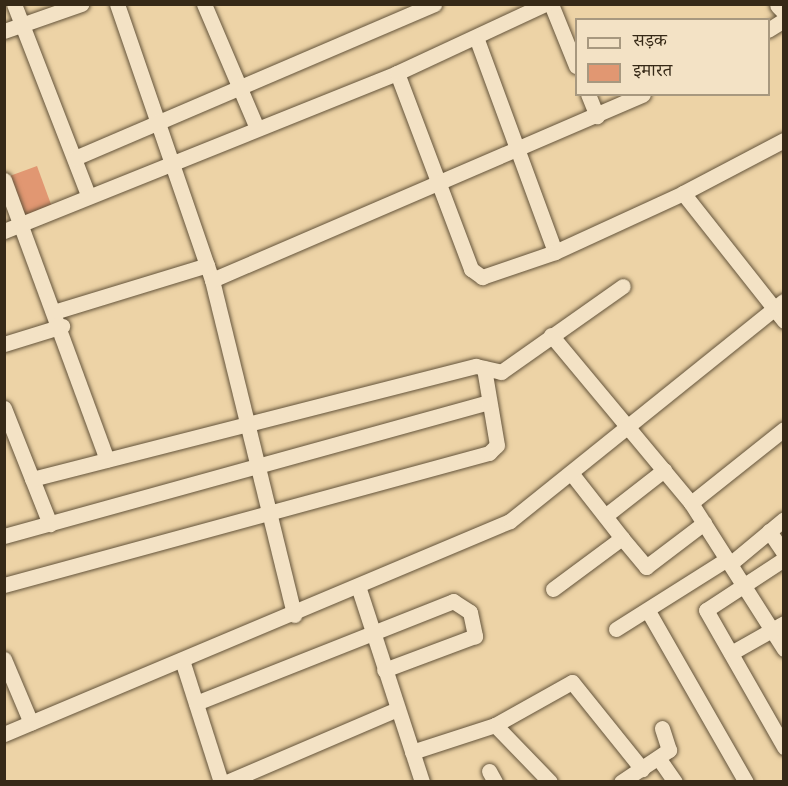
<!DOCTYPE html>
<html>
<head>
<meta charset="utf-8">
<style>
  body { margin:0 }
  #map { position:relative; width:788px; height:786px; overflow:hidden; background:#edd3a6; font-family:"IM FELL Great Primer","Noto Serif Devanagari",serif }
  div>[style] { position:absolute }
  .building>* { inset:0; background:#e19772; transform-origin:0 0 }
  .roads { filter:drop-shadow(0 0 2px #64543b) drop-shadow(0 0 2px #64543b) }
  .minor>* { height:15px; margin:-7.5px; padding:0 7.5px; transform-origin:7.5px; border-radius:7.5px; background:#f3e2c5 }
  .secondary>* { height:21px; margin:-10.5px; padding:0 10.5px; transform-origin:10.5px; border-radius:10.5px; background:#f3e2c5 }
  span { translate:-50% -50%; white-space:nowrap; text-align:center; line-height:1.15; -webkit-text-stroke:4.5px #f3e2c5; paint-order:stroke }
  .frame { position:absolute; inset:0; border:6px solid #362917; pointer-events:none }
  .legend { position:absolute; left:575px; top:18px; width:195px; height:78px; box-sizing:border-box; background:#f3e2c5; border:2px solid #a7987f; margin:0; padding:8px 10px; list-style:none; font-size:18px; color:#362917 }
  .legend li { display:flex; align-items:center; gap:12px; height:30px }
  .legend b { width:30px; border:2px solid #a7987f }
</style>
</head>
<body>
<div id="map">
  <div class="building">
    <i style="left:37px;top:166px;width:44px;height:32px;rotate:70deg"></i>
  </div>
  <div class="roads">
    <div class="minor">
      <i style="left:14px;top:4px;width:205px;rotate:68.8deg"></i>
      <i style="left:117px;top:4px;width:292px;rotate:71deg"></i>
      <i style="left:212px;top:280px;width:345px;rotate:76.2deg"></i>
      <i style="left:204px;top:4px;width:133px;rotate:66.9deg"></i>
      <i style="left:551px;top:4px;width:67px;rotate:68deg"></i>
      <i style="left:768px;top:30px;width:19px;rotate:-32deg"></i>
      <i style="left:4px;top:31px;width:82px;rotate:-19.3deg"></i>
      <i style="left:476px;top:37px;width:229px;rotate:69.8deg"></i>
      <i style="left:397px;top:73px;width:210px;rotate:69.3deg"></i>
      <i style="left:471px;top:269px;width:14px;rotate:36deg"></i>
      <i style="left:482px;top:277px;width:77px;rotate:-18.9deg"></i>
      <i style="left:555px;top:252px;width:141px;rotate:-24.7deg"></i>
      <i style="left:683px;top:193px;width:114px;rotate:-27.7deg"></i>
      <i style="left:588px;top:94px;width:24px;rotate:68deg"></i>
      <i style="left:75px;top:158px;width:391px;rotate:-23.2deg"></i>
      <i style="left:4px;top:180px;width:298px;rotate:69.8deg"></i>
      <i style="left:683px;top:193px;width:163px;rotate:51.7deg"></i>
      <i style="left:4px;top:231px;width:424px;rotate:-21.9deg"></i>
      <i style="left:397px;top:73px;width:163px;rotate:-25deg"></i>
      <i style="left:212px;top:280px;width:469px;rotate:-23.3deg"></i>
      <i style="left:57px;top:311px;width:157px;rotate:-17deg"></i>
      <i style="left:551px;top:335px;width:219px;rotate:50.2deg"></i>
      <i style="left:691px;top:503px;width:173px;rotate:57.5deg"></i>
      <i style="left:4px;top:344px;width:61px;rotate:-17.2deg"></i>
      <i style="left:4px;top:408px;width:125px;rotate:68.4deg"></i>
      <i style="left:32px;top:479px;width:458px;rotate:-14.3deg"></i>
      <i style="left:476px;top:366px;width:26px;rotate:13deg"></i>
      <i style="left:501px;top:372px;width:149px;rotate:-35.2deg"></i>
      <i style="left:691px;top:503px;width:119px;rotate:-38.5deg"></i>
      <i style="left:605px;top:516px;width:75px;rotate:-37.9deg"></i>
      <i style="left:769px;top:531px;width:27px;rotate:56deg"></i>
      <i style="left:4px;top:536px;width:503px;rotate:-15.44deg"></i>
      <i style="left:622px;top:538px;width:38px;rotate:50deg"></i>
      <i style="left:646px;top:567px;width:73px;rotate:-37.2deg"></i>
      <i style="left:784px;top:559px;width:93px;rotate:146.8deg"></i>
      <i style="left:706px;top:610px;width:158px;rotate:60.3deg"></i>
      <i style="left:730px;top:564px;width:70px;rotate:-39.8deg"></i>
      <i style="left:4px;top:585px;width:503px;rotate:-15.23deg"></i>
      <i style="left:489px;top:453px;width:11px;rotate:-45deg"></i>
      <i style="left:497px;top:445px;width:78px;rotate:-99.6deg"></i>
      <i style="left:358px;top:586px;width:206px;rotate:71.9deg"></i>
      <i style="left:553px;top:589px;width:86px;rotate:-36.5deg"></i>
      <i style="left:622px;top:538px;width:83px;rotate:-128.1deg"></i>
      <i style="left:648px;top:611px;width:197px;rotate:60.2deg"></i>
      <i style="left:616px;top:629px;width:131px;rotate:-32.2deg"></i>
      <i style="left:731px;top:653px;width:61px;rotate:-29.5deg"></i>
      <i style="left:4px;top:659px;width:69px;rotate:67.1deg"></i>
      <i style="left:182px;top:660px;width:128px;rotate:72.3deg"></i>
      <i style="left:196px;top:703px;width:277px;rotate:-21.6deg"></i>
      <i style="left:453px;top:601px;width:20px;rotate:33deg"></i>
      <i style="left:470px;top:612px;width:25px;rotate:78deg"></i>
      <i style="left:475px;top:636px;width:97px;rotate:159.5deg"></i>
      <i style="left:495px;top:725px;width:88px;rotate:-29.2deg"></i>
      <i style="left:572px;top:682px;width:112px;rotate:51.2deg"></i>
      <i style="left:4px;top:734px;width:549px;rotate:-22.83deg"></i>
      <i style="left:510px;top:521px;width:351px;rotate:-38.8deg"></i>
      <i style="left:412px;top:752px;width:87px;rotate:-18deg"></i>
      <i style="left:495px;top:725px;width:79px;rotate:46deg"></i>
      <i style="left:659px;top:759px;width:28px;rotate:55deg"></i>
      <i style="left:489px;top:771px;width:13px;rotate:61deg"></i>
      <i style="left:227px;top:782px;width:185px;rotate:-23.2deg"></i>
      <i style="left:621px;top:782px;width:58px;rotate:-33.7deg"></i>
      <i style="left:669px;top:750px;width:23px;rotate:-108deg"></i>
    </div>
    <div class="secondary">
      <i style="left:780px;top:4px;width:6px;rotate:45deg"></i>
    </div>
  </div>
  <div class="frame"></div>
  <ul class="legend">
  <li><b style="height:8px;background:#f3e2c5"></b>सड़क</li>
  <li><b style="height:16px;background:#e19772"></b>इमारत</li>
  </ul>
</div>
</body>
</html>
